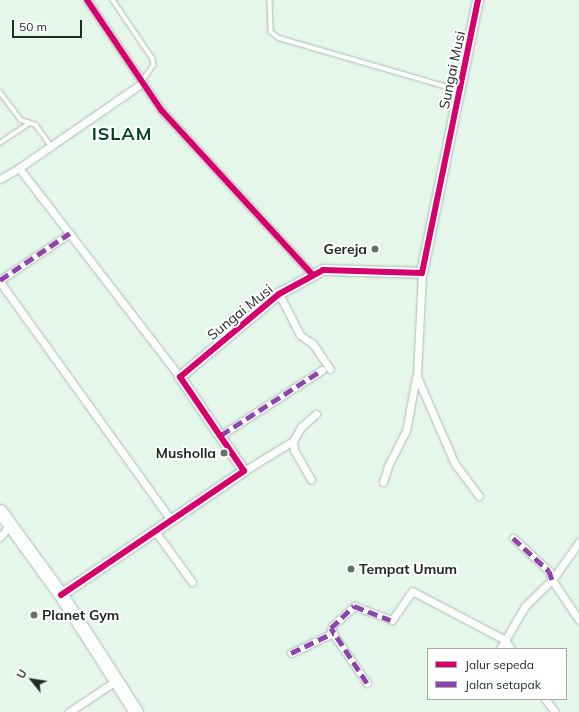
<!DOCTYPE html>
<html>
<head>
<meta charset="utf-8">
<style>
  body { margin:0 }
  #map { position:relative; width:579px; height:712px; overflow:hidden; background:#e5f6eb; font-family:Mulish,sans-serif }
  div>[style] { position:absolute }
  .roads { filter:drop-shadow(0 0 1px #afbcb4) drop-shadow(0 0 1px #afbcb4) }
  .lane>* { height:3.5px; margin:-1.75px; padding:0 1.75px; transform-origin:1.75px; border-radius:1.75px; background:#fbfefc }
  .street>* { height:7px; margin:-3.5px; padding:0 3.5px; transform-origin:3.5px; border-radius:3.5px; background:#fbfefc }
  .secondary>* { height:10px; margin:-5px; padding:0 5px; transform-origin:5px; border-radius:5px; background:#fbfefc }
  .highway>* { height:13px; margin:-6.5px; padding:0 6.5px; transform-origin:6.5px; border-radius:6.5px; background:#fbfefc }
  .quiet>* { height:5px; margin-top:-2.5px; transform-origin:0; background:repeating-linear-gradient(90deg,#8e44ad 0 10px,transparent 0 15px) }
  .cycleway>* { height:6px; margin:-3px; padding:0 3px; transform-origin:3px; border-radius:3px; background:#d6006c }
  .dots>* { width:11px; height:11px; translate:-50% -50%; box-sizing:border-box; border:2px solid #fff; border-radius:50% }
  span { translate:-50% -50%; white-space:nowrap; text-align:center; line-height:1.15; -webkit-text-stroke:4px #fff; paint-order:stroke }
  .street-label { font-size:14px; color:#202b24 }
  .poi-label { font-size:14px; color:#202b24; font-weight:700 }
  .right { translate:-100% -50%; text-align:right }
  .left { translate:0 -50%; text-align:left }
  .district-label { font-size:18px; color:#004327; font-weight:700; letter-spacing:1px }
  .legend { position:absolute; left:427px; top:648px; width:140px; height:52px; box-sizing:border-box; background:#fff; border:1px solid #a6aaa7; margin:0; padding:5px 7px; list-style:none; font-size:12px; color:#202b24 }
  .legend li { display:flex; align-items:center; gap:8px; height:20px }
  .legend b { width:20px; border:1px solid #a6aaa7 }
  .north { position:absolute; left:12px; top:660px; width:40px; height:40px; -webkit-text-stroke:3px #fff; paint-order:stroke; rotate:300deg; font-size:11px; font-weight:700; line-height:16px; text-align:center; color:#202b24 }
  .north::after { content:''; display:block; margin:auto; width:14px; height:18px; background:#202b24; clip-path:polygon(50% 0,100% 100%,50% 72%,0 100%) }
  .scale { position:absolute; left:12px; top:20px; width:70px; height:18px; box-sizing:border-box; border:2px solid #202b24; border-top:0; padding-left:5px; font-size:12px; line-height:14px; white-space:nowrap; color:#202b24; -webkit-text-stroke:3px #fff; paint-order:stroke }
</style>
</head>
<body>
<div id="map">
  <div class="roads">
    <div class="lane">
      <i style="left:113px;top:0;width:71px;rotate:55.9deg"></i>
      <i style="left:153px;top:59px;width:6px;rotate:81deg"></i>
      <i style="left:154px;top:65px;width:21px;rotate:125deg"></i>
      <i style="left:270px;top:0;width:32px;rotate:88deg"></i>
      <i style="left:271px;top:32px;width:10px;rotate:37deg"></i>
      <i style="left:279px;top:38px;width:186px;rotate:16.2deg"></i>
      <i style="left:0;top:92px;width:35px;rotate:53deg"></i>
      <i style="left:21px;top:120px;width:16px;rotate:18deg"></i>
      <i style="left:36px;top:125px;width:26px;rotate:54deg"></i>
      <i style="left:0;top:143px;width:36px;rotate:-34deg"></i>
    </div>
    <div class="street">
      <i style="left:87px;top:0;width:134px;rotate:56deg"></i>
      <i style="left:162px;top:111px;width:223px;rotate:47.4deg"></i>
      <i style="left:19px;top:168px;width:150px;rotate:-34.6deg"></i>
      <i style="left:0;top:179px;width:22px;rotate:-30deg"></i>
      <i style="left:19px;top:168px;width:264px;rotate:52.4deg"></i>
      <i style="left:422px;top:273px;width:104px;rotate:92.8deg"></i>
      <i style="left:417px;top:377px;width:95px;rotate:66.4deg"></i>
      <i style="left:455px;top:464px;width:40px;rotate:53deg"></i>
      <i style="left:0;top:280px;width:84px;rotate:-33.9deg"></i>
      <i style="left:0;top:282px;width:293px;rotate:54.3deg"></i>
      <i style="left:279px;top:294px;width:46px;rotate:62.9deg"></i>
      <i style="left:300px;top:335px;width:16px;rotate:35deg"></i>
      <i style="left:313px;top:344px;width:30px;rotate:56deg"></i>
      <i style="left:221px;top:435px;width:120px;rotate:-32.8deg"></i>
      <i style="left:293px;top:441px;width:9px;rotate:84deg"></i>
      <i style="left:294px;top:450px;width:34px;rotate:60deg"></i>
      <i style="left:244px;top:471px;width:57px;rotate:-31.5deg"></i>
      <i style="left:293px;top:441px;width:16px;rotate:-60deg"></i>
      <i style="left:301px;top:427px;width:20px;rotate:-41deg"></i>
      <i style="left:383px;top:482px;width:19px;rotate:-72deg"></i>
      <i style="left:389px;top:464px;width:37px;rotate:-63deg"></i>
      <i style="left:406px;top:431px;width:55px;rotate:-79.5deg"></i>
      <i style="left:155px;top:531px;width:63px;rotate:54deg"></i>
      <i style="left:0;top:537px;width:16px;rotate:-50deg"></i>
      <i style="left:513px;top:538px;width:49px;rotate:42.5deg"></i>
      <i style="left:549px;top:571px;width:9px;rotate:72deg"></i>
      <i style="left:552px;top:580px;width:48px;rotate:56deg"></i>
      <i style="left:500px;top:649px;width:50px;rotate:-59.8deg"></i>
      <i style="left:525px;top:606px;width:37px;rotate:-44deg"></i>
      <i style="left:552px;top:580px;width:47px;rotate:-54.6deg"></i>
      <i style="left:291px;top:653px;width:47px;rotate:-25.5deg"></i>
      <i style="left:367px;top:683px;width:63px;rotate:-124.7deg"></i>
      <i style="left:331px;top:631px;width:5px;rotate:-79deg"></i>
      <i style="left:332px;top:626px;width:30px;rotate:-42deg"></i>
      <i style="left:354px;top:606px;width:40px;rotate:20.2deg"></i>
      <i style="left:392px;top:620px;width:35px;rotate:-55deg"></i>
      <i style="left:412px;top:591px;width:105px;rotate:27.8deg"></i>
      <i style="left:505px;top:640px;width:11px;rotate:56deg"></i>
      <i style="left:545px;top:699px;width:16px;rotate:52deg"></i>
      <i style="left:69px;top:712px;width:58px;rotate:-33.7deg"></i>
    </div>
    <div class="secondary">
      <i style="left:61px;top:595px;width:221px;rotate:-34.1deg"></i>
      <i style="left:244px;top:471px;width:114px;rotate:-124.2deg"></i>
      <i style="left:180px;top:377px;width:129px;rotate:-40deg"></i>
      <i style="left:279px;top:294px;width:50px;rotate:-28.6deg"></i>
      <i style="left:323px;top:270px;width:99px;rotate:1.7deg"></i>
      <i style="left:422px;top:273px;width:279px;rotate:-78.4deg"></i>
    </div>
    <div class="highway">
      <i style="left:0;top:511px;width:104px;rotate:54deg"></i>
      <i style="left:61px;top:595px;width:139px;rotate:57.3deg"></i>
    </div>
  </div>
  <div class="quiet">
    <i style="left:0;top:280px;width:84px;rotate:-33.9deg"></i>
    <i style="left:221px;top:435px;width:120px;rotate:-32.8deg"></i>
    <i style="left:513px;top:538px;width:49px;rotate:42.5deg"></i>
    <i style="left:549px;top:571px;width:9px;rotate:72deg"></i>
    <i style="left:291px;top:653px;width:47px;rotate:-25.5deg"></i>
    <i style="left:367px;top:683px;width:66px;rotate:-123.2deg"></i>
    <i style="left:331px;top:628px;width:32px;rotate:-44deg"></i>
    <i style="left:354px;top:606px;width:39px;rotate:21deg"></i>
  </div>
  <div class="cycleway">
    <i style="left:87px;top:0;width:134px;rotate:56deg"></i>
    <i style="left:162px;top:111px;width:223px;rotate:47.4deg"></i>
    <i style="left:61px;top:595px;width:221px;rotate:-34.1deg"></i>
    <i style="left:244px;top:471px;width:114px;rotate:-124.2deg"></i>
    <i style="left:180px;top:377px;width:129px;rotate:-40deg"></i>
    <i style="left:279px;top:294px;width:50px;rotate:-28.6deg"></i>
    <i style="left:323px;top:270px;width:99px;rotate:1.7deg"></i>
    <i style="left:422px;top:273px;width:279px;rotate:-78.4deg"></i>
  </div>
  <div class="dots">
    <i style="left:375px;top:249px;background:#65726a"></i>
    <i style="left:224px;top:453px;background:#65726a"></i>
    <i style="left:351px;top:569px;background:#65726a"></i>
    <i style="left:34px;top:615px;background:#65726a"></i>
  </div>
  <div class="street-label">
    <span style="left:452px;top:70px;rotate:-78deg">Sungai Musi</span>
    <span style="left:240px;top:312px;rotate:-39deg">Sungai Musi</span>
  </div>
  <div class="poi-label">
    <span class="right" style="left:367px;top:249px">Gereja</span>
    <span class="right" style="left:216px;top:453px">Musholla</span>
    <span class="left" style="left:359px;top:569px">Tempat Umum</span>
    <span class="left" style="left:42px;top:615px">Planet Gym</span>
  </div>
  <div class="district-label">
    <span style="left:122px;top:134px">ISLAM</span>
  </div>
  <ul class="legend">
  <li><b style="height:5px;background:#d6006c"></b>Jalur sepeda</li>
  <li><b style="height:5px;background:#8e44ad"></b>Jalan setapak</li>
  </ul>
  <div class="north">U</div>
  <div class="scale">50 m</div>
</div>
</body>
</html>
